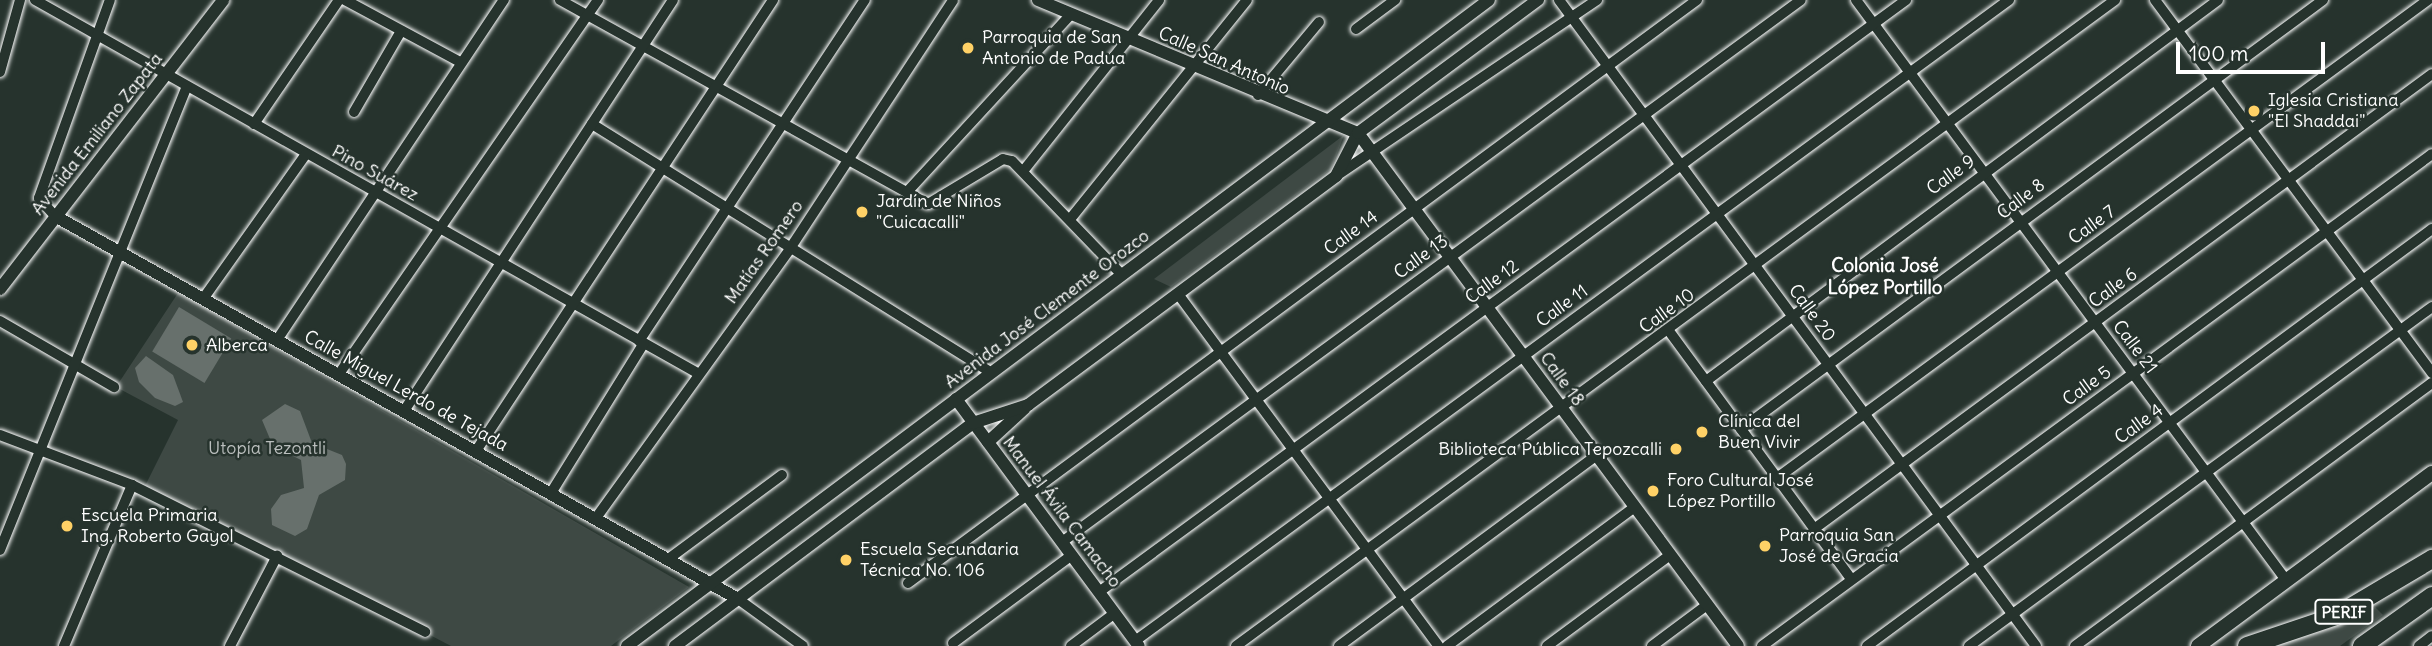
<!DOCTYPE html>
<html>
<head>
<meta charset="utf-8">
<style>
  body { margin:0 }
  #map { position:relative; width:2432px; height:646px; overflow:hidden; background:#26332d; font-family:Delius,sans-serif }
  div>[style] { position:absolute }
  .green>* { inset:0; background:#3e4944 }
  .water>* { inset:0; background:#67706c; transform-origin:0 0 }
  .roads { filter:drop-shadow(0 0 2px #fff) drop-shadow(0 0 2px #fff) }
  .minor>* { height:10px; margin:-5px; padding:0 5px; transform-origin:5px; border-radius:5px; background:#26332d }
  .tertiary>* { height:12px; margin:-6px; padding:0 6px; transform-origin:6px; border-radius:6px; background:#26332d }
  .secondary>* { height:14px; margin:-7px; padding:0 7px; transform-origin:7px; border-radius:7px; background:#26332d }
  .trunk>* { height:18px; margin:-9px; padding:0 9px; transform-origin:9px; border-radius:9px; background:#26332d }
  .dots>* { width:19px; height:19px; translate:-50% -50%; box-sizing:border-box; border:4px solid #26332d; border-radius:50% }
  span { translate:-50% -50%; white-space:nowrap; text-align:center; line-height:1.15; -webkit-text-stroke:5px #26332d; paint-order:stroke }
  .shield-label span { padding:2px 5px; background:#26332d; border:2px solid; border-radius:5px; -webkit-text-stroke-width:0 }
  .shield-label { font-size:16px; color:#fff; font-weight:700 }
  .poi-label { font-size:18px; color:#fff }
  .left { translate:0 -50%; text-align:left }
  .right { translate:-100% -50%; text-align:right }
  .street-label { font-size:18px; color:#fff }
  .park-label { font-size:18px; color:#bbbfbe }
  .neighbourhood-label { font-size:19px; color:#fff; font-weight:700 }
  .scale { position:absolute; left:2176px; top:42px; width:149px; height:32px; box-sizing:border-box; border:4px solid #fff; border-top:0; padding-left:9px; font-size:21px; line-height:24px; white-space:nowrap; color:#fff; -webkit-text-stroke:5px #26332d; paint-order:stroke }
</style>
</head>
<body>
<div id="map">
  <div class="green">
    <i style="clip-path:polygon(1344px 135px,1331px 169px,1171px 287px,1154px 279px)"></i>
    <i style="clip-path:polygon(178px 293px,689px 587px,611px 646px,451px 646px,145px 486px,178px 420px,116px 387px)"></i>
    <i style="clip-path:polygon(2375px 607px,2383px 615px,2340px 646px,2262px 646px,2342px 625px)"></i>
  </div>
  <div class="water">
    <i style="left:179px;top:307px;width:61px;height:52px;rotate:31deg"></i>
    <i style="clip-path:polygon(146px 356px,173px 375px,183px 402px,175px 406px,155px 398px,139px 382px,135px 368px)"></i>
    <i style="clip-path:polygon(285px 404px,300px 411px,312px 443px,342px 455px,346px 464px,345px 480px,319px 495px,307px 529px,295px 536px,272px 525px,271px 509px,281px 495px,304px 488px,301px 460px,273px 446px,262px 420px)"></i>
  </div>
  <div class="roads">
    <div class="minor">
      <i style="left:35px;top:0;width:762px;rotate:29.39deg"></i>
      <i style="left:345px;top:0;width:131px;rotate:28.3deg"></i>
      <i style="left:560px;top:0;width:421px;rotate:29deg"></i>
      <i style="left:928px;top:204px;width:87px;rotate:-31deg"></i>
      <i style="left:1003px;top:159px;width:9px;rotate:13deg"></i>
      <i style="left:1012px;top:161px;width:158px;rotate:46deg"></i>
      <i style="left:1559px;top:0;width:803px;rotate:53.56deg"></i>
      <i style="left:1856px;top:0;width:722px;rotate:53.45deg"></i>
      <i style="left:2155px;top:0;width:465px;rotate:53.4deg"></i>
      <i style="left:1356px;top:29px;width:49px;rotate:-36.6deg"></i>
      <i style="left:0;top:72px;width:75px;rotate:-74.5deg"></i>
      <i style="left:1258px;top:95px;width:95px;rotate:-50.1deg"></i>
      <i style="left:354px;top:112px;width:94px;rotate:-59.9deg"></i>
      <i style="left:254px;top:124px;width:150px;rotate:-55.6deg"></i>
      <i style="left:592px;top:124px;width:471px;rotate:31.9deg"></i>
      <i style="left:1024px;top:170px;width:217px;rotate:-51.5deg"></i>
      <i style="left:1336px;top:176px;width:315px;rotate:-34deg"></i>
      <i style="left:907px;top:192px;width:242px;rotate:-47.3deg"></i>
      <i style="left:55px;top:216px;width:24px;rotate:-132deg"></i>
      <i style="left:39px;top:198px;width:210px;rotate:-70.3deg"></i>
      <i style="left:1071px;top:218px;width:280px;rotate:-51.1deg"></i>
      <i style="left:1178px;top:294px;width:438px;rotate:53.5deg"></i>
      <i style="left:203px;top:299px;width:178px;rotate:-54.6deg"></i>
      <i style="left:0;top:321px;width:132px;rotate:30.1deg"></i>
      <i style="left:1669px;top:331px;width:308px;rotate:53.7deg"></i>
      <i style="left:277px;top:340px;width:409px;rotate:-56.3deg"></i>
      <i style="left:639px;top:341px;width:409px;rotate:-56.5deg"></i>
      <i style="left:339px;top:374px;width:455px;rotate:-55.3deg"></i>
      <i style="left:1706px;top:381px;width:638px;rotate:-36.65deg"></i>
      <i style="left:404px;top:411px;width:491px;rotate:-56.8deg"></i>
      <i style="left:1741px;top:429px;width:723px;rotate:-36.39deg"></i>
      <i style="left:0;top:435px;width:141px;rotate:20.7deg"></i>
      <i style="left:132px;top:485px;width:328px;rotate:26.6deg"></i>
      <i style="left:476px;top:451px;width:540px;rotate:-56.63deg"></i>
      <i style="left:1777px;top:478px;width:808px;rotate:-36.29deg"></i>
      <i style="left:551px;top:493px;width:176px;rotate:-58.2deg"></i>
      <i style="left:596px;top:518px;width:330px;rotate:-54.2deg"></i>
      <i style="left:789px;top:250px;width:299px;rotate:-56.7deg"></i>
      <i style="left:1814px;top:529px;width:767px;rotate:-36.36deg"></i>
      <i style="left:1062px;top:542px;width:916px;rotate:-36.26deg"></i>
      <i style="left:0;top:550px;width:500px;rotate:-68.05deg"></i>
      <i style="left:667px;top:560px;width:143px;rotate:-36.5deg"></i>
      <i style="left:908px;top:583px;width:981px;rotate:-36.46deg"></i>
      <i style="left:1099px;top:592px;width:1001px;rotate:-36.26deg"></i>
      <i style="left:738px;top:599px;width:80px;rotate:35.9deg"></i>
      <i style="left:1135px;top:641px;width:1084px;rotate:-36.26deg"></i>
      <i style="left:953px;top:643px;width:148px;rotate:-36.5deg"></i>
      <i style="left:64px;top:646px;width:175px;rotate:-67.1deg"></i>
      <i style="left:230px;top:646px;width:102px;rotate:-62.4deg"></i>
      <i style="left:1071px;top:646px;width:55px;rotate:-36.9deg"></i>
      <i style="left:1236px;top:646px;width:1091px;rotate:-36.31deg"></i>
      <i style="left:1339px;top:646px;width:321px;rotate:-36.5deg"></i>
      <i style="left:1447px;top:646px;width:234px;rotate:-36.5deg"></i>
      <i style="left:1547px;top:646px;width:153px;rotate:-36.5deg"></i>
      <i style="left:1652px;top:646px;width:69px;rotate:-36.7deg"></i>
      <i style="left:1762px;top:646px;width:831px;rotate:-36.29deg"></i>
      <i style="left:1867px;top:646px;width:702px;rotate:-36.43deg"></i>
      <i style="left:1969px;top:646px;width:574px;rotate:-36.21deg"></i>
      <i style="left:2075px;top:646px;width:443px;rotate:-36.4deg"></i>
      <i style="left:2419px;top:646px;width:16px;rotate:-38deg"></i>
    </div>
    <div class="tertiary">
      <i style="left:1038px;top:0;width:347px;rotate:22.6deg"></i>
      <i style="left:1358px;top:133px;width:638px;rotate:53.47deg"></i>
      <i style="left:55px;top:216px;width:783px;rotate:29.28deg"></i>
      <i style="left:0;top:289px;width:365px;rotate:-52.3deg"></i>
      <i style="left:956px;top:399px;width:307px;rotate:53.5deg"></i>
      <i style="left:988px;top:442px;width:49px;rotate:-42.5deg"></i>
      <i style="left:627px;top:646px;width:1077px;rotate:-36.85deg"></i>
      <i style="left:675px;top:646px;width:372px;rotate:-36.8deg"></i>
      <i style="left:973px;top:423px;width:58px;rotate:-18.1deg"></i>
      <i style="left:1028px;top:405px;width:384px;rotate:-36.6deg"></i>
      <i style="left:1336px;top:176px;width:48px;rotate:-62.9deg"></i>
      <i style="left:1358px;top:133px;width:224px;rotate:-36.5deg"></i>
    </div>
    <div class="secondary">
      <i style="left:2198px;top:646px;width:291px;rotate:-36.5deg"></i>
    </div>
    <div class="trunk">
      <i style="left:2247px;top:646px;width:94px;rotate:-18.6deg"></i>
      <i style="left:2336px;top:616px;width:112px;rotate:-30.7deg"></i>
      <i style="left:2362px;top:646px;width:86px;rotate:-35.5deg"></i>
    </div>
  </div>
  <div class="dots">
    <i style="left:968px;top:48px;background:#ffd166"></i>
    <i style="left:2254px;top:111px;background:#ffd166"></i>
    <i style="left:862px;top:212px;background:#ffd166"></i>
    <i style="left:192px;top:345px;background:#ffd166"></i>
    <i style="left:1702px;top:432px;background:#ffd166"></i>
    <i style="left:1676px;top:449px;background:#ffd166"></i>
    <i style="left:1653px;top:491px;background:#ffd166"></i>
    <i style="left:67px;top:526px;background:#ffd166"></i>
    <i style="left:1765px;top:546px;background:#ffd166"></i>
    <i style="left:846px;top:560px;background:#ffd166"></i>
  </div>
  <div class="shield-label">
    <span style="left:2344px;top:612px">PERIF</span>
  </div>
  <div class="poi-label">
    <span class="left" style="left:982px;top:48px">Parroquia de San<br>Antonio de Padua</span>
    <span class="left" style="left:2268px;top:111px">Iglesia Cristiana<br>"El Shaddai"</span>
    <span class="left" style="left:876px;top:212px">Jardín de Niños<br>"Cuicacalli"</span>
    <span class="left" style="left:206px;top:345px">Alberca</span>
    <span class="left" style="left:1718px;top:432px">Clínica del<br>Buen Vivir</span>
    <span class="right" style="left:1662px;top:449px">Biblioteca Pública Tepozcalli</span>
    <span class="left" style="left:1667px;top:491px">Foro Cultural José<br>López Portillo</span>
    <span class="left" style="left:81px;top:526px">Escuela Primaria<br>Ing. Roberto Gayol</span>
    <span class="left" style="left:1779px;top:546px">Parroquia San<br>José de Gracia</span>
    <span class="left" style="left:860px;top:560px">Escuela Secundaria<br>Técnica No. 106</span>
  </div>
  <div class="street-label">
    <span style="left:1224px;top:61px;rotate:24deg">Calle San Antonio</span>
    <span style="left:97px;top:134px;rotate:-52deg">Avenida Emiliano Zapata</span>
    <span style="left:375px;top:173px;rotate:29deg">Pino Suárez</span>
    <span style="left:1951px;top:175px;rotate:-36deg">Calle 9</span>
    <span style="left:2021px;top:199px;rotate:-37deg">Calle 8</span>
    <span style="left:2092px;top:225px;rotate:-36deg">Calle 7</span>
    <span style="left:1351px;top:233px;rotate:-36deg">Calle 14</span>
    <span style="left:764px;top:252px;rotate:-55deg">Matías Romero</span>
    <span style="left:1421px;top:257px;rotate:-36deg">Calle 13</span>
    <span style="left:1492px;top:282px;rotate:-36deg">Calle 12</span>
    <span style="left:2113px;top:288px;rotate:-36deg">Calle 6</span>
    <span style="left:1562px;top:306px;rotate:-36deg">Calle 11</span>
    <span style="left:1047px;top:309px;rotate:-37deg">Avenida José Clemente Orozco</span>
    <span style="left:1667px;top:311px;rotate:-36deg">Calle 10</span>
    <span style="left:1812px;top:313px;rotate:54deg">Calle 20</span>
    <span style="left:2135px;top:347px;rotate:53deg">Calle 21</span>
    <span style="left:1562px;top:379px;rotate:54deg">Calle 18</span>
    <span style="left:2087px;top:386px;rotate:-36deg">Calle 5</span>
    <span style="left:406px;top:391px;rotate:29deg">Calle Miguel Lerdo de Tejada</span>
    <span style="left:2139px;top:424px;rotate:-36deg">Calle 4</span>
    <span style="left:1062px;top:512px;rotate:53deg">Manuel Ávila Camacho</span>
  </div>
  <div class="park-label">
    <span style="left:267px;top:448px">Utopía Tezontli</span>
  </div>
  <div class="neighbourhood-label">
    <span style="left:1885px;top:277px">Colonia José<br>López Portillo</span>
  </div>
  <div class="scale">100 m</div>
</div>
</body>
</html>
